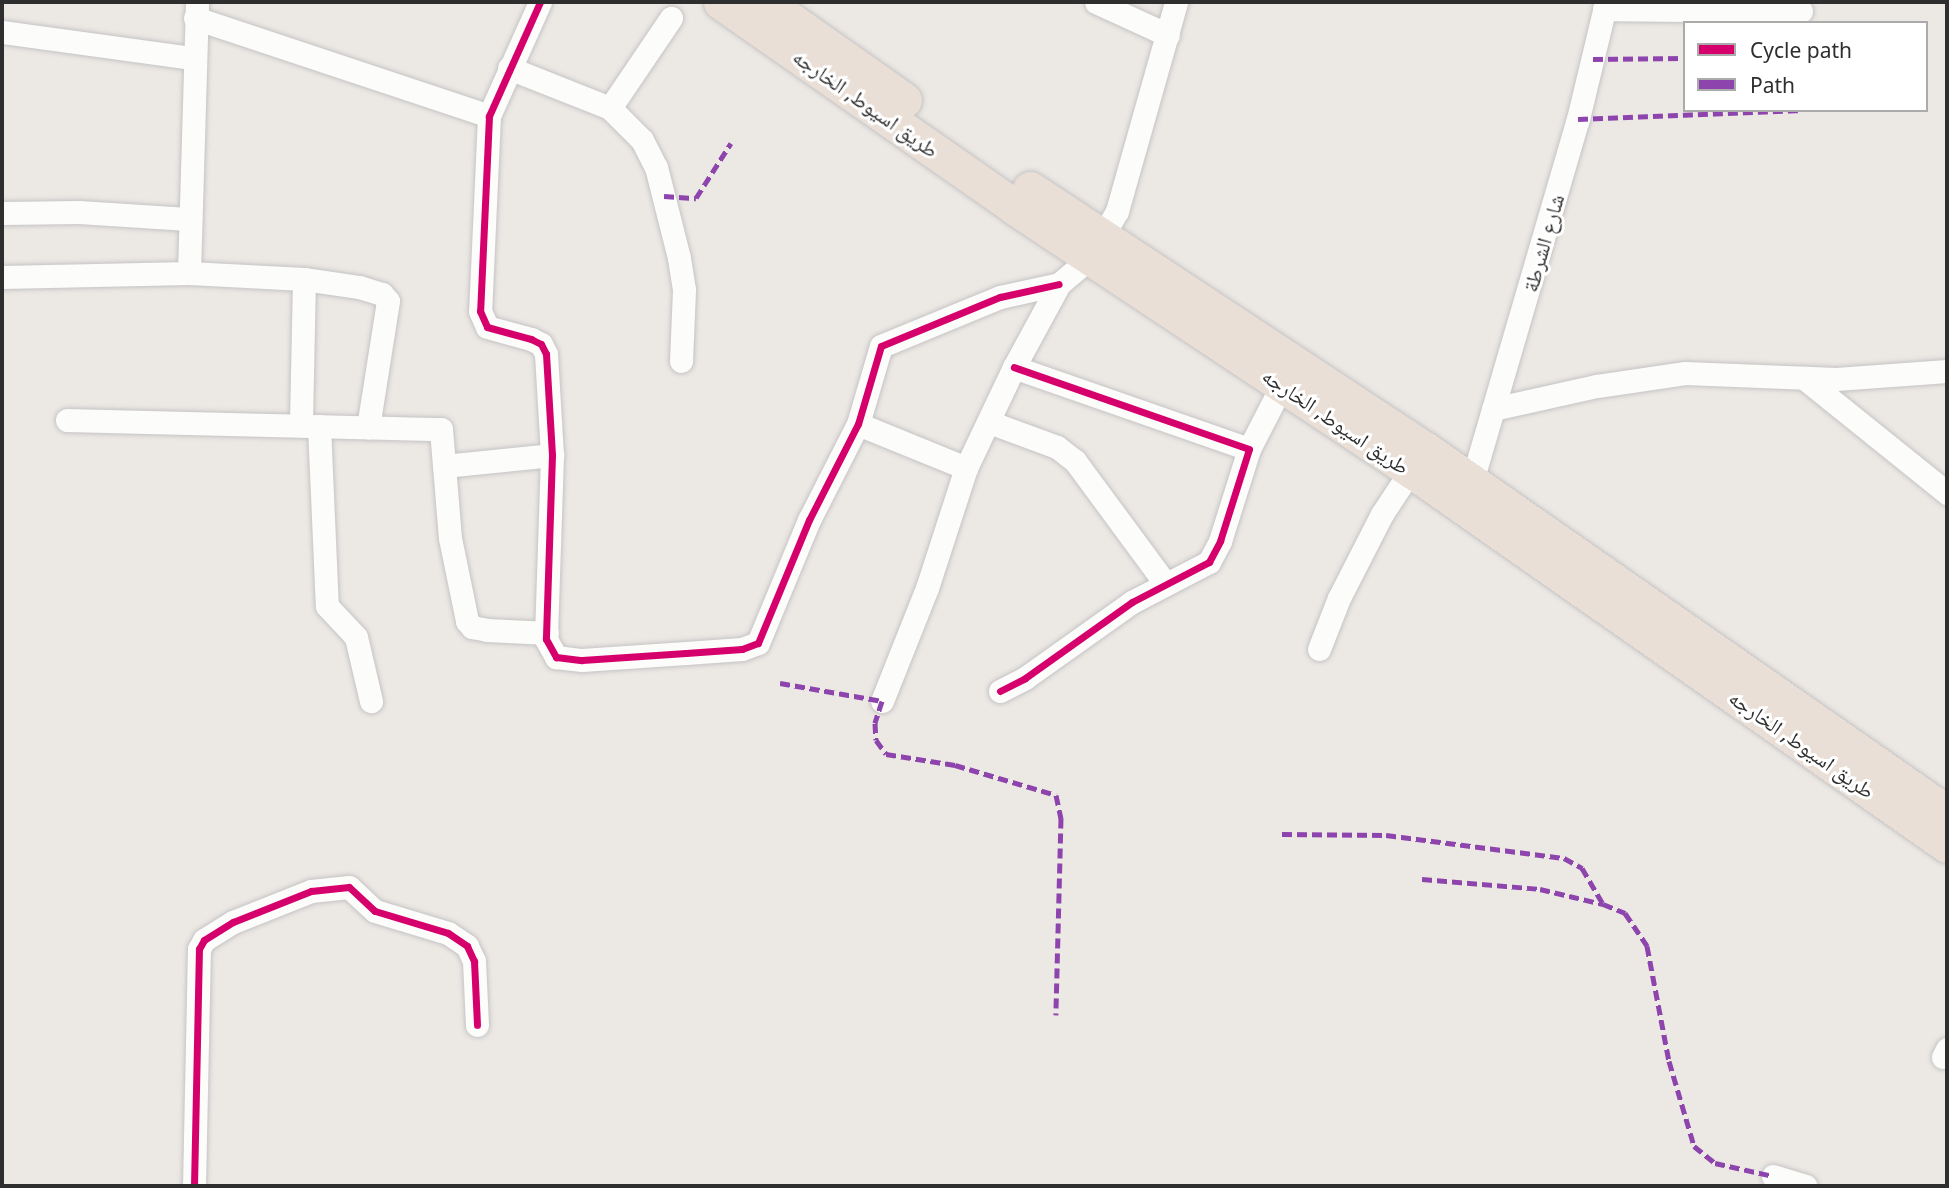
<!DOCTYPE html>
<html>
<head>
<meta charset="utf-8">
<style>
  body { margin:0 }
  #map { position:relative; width:1949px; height:1188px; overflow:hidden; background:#ece8e4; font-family:"Noto Sans","Noto Naskh Arabic",sans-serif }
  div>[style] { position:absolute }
  .roads { filter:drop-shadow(0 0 2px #c5c4c5) drop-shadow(0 0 2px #c5c4c5) }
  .minor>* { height:23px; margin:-11.5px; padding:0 11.5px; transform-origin:11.5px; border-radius:11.5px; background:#fcfcfb }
  .highway>* { height:35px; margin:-17.5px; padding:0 17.5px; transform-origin:17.5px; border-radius:17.5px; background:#eadfd6 }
  .quiet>* { height:5px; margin-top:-2.5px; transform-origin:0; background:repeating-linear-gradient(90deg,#8e44ad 0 10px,transparent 0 15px) }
  .cycleway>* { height:7px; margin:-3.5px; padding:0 3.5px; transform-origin:3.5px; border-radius:3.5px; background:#d6006c }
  span { translate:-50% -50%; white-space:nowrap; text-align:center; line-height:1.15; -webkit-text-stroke:6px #fff; paint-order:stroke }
  .street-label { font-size:21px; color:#2e2e2e }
  .frame { position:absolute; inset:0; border:4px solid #2e2e2e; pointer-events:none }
  .legend { position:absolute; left:1683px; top:21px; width:245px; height:91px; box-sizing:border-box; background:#fff; border:2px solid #ababab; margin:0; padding:9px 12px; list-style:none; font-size:21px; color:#2e2e2e }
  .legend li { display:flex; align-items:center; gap:14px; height:35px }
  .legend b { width:35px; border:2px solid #ababab }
</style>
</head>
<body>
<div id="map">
  <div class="roads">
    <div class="minor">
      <i style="left:540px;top:2px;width:125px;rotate:114.1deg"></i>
      <i style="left:489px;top:116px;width:195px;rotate:92.6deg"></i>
      <i style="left:480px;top:311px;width:17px;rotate:66deg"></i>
      <i style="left:487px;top:327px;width:46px;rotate:15.3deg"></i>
      <i style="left:531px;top:339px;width:11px;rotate:27deg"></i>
      <i style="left:541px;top:344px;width:11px;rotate:63deg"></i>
      <i style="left:546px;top:354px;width:101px;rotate:86.6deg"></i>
      <i style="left:552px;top:455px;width:184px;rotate:91.9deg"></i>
      <i style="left:546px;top:639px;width:21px;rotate:61deg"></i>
      <i style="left:556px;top:657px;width:26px;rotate:7deg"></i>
      <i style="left:582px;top:660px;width:104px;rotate:-3.9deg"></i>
      <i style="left:686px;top:653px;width:56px;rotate:-4.1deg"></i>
      <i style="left:742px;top:649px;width:17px;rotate:-21deg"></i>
      <i style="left:758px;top:643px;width:133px;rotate:-67.5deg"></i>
      <i style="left:809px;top:520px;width:108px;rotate:-63deg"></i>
      <i style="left:858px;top:424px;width:81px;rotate:-73.6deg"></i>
      <i style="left:881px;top:346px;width:129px;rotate:-22.4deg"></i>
      <i style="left:1000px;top:297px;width:60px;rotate:-12.4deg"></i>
      <i style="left:1096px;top:2px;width:79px;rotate:24.6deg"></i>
      <i style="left:1604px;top:9px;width:197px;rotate:0.6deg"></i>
      <i style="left:195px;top:18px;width:310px;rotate:18.4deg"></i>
      <i style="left:2px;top:32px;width:192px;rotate:7.8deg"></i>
      <i style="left:509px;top:68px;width:109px;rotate:21.6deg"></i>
      <i style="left:610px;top:108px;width:45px;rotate:45deg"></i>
      <i style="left:642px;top:140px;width:30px;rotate:63deg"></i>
      <i style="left:656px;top:167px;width:94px;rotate:75.8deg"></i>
      <i style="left:679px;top:258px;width:32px;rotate:81deg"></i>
      <i style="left:684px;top:290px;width:71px;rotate:92.4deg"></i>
      <i style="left:610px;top:108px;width:109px;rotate:-55.9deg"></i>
      <i style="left:2px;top:213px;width:77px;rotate:-0.7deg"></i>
      <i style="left:79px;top:212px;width:109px;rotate:3.7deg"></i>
      <i style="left:189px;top:273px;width:271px;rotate:-88.3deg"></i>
      <i style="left:2px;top:277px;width:187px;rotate:-1.2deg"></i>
      <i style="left:189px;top:273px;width:115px;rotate:3deg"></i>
      <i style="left:304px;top:279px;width:145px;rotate:91.2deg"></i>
      <i style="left:304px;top:279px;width:56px;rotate:8.3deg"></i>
      <i style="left:359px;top:287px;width:24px;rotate:17deg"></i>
      <i style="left:382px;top:294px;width:9px;rotate:49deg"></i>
      <i style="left:388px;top:301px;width:128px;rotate:99deg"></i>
      <i style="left:1804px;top:378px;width:184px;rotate:38.8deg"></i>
      <i style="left:1493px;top:409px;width:107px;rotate:-12.5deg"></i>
      <i style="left:1597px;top:386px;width:89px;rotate:-8.4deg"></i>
      <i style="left:1685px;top:373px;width:151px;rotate:2.3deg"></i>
      <i style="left:1836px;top:379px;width:111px;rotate:-4.1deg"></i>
      <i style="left:67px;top:420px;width:374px;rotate:1.4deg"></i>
      <i style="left:441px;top:429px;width:109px;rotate:85.3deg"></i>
      <i style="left:450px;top:538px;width:85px;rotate:78.4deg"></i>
      <i style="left:467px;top:621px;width:8px;rotate:50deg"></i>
      <i style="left:472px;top:627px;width:16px;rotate:11deg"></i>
      <i style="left:488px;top:630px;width:59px;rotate:2.9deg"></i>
      <i style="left:989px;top:422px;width:72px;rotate:20.2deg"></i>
      <i style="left:1057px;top:447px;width:23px;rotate:38deg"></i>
      <i style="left:1075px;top:461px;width:152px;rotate:53.6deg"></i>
      <i style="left:858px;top:424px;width:117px;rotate:22.2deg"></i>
      <i style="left:319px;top:426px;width:180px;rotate:87.5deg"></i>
      <i style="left:327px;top:606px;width:42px;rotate:46.9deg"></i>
      <i style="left:356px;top:637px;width:66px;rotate:76.8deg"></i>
      <i style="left:1249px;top:449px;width:72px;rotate:-62.7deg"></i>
      <i style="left:444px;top:466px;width:109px;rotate:-5.8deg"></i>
      <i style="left:1472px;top:481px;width:377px;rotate:-73.7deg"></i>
      <i style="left:1578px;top:119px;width:120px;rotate:-76.5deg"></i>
      <i style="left:1319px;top:649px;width:55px;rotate:-68.6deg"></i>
      <i style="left:1339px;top:598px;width:94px;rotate:-62.9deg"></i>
      <i style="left:1382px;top:514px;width:53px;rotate:-56.6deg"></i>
      <i style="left:1000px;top:691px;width:28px;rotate:-27deg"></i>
      <i style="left:1025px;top:678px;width:131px;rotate:-35.4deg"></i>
      <i style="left:1132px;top:602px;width:87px;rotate:-27.5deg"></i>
      <i style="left:1209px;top:562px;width:24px;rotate:-62deg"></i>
      <i style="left:1220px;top:541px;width:96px;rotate:-72.5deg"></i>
      <i style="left:1249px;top:449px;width:249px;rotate:-160.8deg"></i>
      <i style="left:882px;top:701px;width:122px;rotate:-68.3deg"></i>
      <i style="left:927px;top:588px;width:126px;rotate:-72deg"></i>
      <i style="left:966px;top:468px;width:112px;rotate:-64.6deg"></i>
      <i style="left:1014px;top:367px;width:94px;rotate:-61.5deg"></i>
      <i style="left:1059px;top:284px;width:40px;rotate:-40deg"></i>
      <i style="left:1090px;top:258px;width:54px;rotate:-60.1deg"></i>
      <i style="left:1117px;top:211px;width:217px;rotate:-74.2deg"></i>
      <i style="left:1943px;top:1057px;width:9px;rotate:-63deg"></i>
      <i style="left:1773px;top:1176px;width:34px;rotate:17deg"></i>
      <i style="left:194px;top:1186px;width:237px;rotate:-88.8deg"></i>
      <i style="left:199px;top:949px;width:10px;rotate:-61deg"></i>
      <i style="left:204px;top:940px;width:34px;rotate:-32deg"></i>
      <i style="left:233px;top:922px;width:84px;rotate:-21.7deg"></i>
      <i style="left:311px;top:891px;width:38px;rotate:-6deg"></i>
      <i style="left:349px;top:887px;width:35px;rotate:43deg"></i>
      <i style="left:375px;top:911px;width:76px;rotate:16.8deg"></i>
      <i style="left:448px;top:933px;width:23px;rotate:34deg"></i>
      <i style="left:467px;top:946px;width:17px;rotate:65deg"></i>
      <i style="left:474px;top:961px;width:64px;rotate:87.3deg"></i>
    </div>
    <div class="highway">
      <i style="left:721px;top:2px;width:360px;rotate:34.9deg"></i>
      <i style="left:1016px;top:208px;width:474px;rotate:33.6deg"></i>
      <i style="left:1411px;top:470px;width:654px;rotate:34.98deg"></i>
      <i style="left:765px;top:2px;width:170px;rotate:35.2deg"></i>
      <i style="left:1030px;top:189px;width:474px;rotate:33.4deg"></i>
      <i style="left:1426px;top:450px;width:635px;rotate:34.87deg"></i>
    </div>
  </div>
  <div class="quiet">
    <i style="left:1593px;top:59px;width:92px;rotate:-0.6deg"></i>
    <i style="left:1578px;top:119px;width:225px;rotate:-2.3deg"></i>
    <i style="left:664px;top:196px;width:32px;rotate:4deg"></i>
    <i style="left:696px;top:198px;width:65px;rotate:-57.5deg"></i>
    <i style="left:780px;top:683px;width:104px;rotate:10deg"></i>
    <i style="left:882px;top:701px;width:23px;rotate:108deg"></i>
    <i style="left:875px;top:723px;width:17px;rotate:87deg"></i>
    <i style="left:876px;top:740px;width:17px;rotate:54deg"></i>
    <i style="left:886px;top:754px;width:70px;rotate:9.1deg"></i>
    <i style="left:955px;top:765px;width:105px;rotate:16.5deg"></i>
    <i style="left:1056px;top:795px;width:24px;rotate:78deg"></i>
    <i style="left:1061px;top:818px;width:197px;rotate:91.5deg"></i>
    <i style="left:1282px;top:834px;width:104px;rotate:0.6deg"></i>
    <i style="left:1386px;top:835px;width:179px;rotate:7.4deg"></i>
    <i style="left:1564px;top:858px;width:21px;rotate:29deg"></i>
    <i style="left:1582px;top:868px;width:42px;rotate:59.7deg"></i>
    <i style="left:1603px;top:904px;width:24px;rotate:22deg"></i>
    <i style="left:1625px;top:913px;width:40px;rotate:56deg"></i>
    <i style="left:1647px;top:946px;width:117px;rotate:79.2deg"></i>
    <i style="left:1669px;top:1061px;width:89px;rotate:73.6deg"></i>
    <i style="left:1694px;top:1146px;width:27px;rotate:39deg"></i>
    <i style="left:1715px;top:1163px;width:59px;rotate:12.6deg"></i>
    <i style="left:1422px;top:879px;width:118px;rotate:4.8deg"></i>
    <i style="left:1540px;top:889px;width:65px;rotate:13.4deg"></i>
  </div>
  <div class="cycleway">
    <i style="left:540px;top:2px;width:125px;rotate:114.1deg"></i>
    <i style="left:489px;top:116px;width:195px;rotate:92.6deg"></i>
    <i style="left:480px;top:311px;width:17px;rotate:66deg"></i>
    <i style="left:487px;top:327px;width:46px;rotate:15.3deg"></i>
    <i style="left:531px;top:339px;width:11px;rotate:27deg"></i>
    <i style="left:541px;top:344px;width:11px;rotate:63deg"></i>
    <i style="left:546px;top:354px;width:101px;rotate:86.6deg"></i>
    <i style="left:552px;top:455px;width:184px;rotate:91.9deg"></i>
    <i style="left:546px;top:639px;width:21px;rotate:61deg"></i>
    <i style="left:556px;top:657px;width:26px;rotate:7deg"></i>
    <i style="left:582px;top:660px;width:104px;rotate:-3.9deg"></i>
    <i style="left:686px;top:653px;width:56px;rotate:-4.1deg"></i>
    <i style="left:742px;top:649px;width:17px;rotate:-21deg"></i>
    <i style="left:758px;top:643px;width:133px;rotate:-67.5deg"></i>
    <i style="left:809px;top:520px;width:108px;rotate:-63deg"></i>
    <i style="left:858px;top:424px;width:81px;rotate:-73.6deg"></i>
    <i style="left:881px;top:346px;width:129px;rotate:-22.4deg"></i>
    <i style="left:1000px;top:297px;width:60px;rotate:-12.4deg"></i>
    <i style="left:1000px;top:691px;width:28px;rotate:-27deg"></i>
    <i style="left:1025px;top:678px;width:131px;rotate:-35.4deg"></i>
    <i style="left:1132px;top:602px;width:87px;rotate:-27.5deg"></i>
    <i style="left:1209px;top:562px;width:24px;rotate:-62deg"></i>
    <i style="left:1220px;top:541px;width:96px;rotate:-72.5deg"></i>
    <i style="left:1249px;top:449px;width:249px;rotate:-160.8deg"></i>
    <i style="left:194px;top:1186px;width:237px;rotate:-88.8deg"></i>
    <i style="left:199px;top:949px;width:10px;rotate:-61deg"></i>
    <i style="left:204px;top:940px;width:34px;rotate:-32deg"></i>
    <i style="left:233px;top:922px;width:84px;rotate:-21.7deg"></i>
    <i style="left:311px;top:891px;width:38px;rotate:-6deg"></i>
    <i style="left:349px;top:887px;width:35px;rotate:43deg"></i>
    <i style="left:375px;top:911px;width:76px;rotate:16.8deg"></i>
    <i style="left:448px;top:933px;width:23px;rotate:34deg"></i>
    <i style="left:467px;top:946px;width:17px;rotate:65deg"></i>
    <i style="left:474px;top:961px;width:64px;rotate:87.3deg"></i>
  </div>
  <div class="street-label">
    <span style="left:866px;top:103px;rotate:35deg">طريق اسيوط, الخارجه</span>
    <span style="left:1543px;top:243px;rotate:-74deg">شارع الشرطة</span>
    <span style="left:1336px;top:421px;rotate:34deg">طريق اسيوط, الخارجه</span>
    <span style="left:1802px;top:744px;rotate:35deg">طريق اسيوط, الخارجه</span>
  </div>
  <div class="frame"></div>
  <ul class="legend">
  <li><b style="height:9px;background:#d6006c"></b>Cycle path</li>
  <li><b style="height:9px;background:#8e44ad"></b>Path</li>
  </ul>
</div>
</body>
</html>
